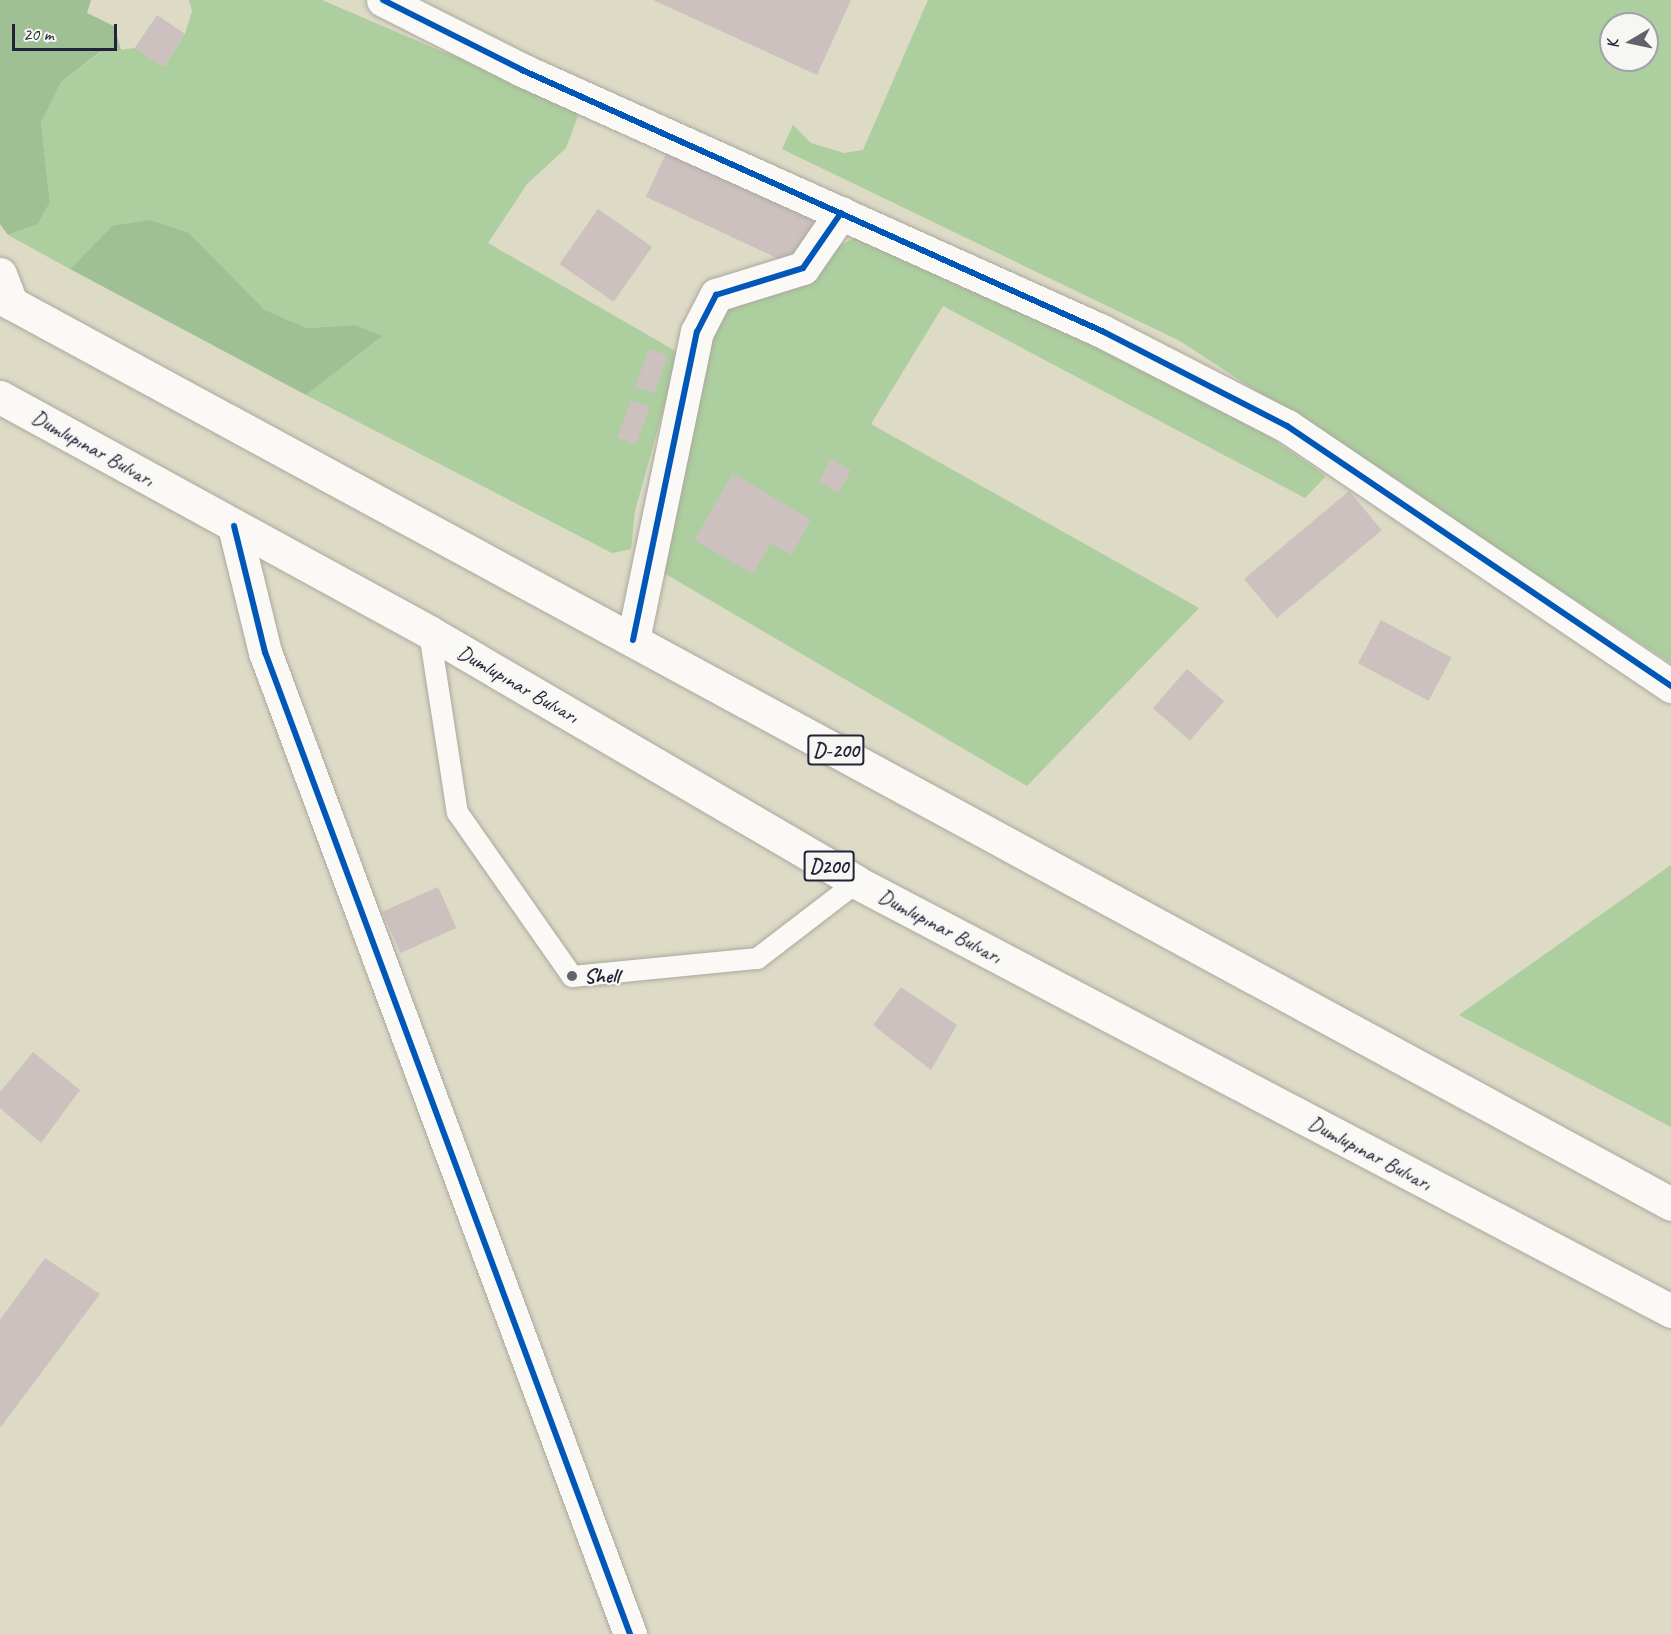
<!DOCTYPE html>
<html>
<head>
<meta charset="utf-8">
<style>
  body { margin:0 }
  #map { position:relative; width:1671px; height:1634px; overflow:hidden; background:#dddac6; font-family:Caveat,sans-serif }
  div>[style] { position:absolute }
  .green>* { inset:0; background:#adce9e }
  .forest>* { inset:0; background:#9fc094 }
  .building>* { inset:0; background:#ccc1bf; transform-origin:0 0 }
  .roads { filter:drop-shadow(0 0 2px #aaa89f) drop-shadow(0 0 2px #aaa89f) }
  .service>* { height:21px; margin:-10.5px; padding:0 10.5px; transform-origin:10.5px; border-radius:10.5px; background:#faf9f6 }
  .minor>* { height:33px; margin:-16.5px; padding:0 16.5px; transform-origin:16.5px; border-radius:16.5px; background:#faf9f6 }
  .tertiary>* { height:33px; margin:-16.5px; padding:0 16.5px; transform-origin:16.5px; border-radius:16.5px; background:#faf9f6 }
  .trunk>* { height:33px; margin:-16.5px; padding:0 16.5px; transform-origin:16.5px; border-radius:16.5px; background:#faf9f6 }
  .cycleway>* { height:6px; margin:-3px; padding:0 3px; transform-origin:3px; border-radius:3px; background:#0057b8 }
  .dots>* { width:16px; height:16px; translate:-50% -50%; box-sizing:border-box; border:3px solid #f6f6f2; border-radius:50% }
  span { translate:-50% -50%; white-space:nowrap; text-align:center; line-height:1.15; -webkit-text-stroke:4.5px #f6f6f2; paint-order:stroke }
  .shield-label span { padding:2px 4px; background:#f6f6f2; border:2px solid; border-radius:4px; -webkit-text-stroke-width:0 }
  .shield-label { font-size:20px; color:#22223b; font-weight:700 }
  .street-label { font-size:21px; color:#22223b }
  .poi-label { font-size:21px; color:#22223b; font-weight:700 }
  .left { translate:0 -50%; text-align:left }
  .north { position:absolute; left:1599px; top:12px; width:60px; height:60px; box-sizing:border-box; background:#f6f6f2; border:2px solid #a1a1a9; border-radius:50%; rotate:261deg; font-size:16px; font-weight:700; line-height:24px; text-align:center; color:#22223b }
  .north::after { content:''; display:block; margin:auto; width:21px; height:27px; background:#63626c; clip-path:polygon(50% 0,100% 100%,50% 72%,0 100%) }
  .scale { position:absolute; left:12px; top:24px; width:105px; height:27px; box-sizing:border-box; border:3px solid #22223b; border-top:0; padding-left:8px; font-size:18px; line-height:21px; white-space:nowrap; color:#22223b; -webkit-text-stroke:4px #f6f6f2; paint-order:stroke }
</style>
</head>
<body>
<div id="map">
  <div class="green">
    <i style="clip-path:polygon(189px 0,322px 0,441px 51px,556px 90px,578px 116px,566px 148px,527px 184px,488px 243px,679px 353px,635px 511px,631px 549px,612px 553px,306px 395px,348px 362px,355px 325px,307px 328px,265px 310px,189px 233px,112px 226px,70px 269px,8px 235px,38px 224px,50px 202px,41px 123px,61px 82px,101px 52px,135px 48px,164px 66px,185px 34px,192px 11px)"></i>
    <i style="clip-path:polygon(evenodd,928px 0,1671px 0,1671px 663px,1180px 341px,782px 149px,793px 125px,811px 143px,844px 153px,863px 150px,928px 0,1611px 24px,1647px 24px,1647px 60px,1611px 60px,1611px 24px)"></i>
    <i style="clip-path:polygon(864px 233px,1052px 319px,1255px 427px,1326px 476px,1305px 498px,943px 306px,871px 424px,1199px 608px,1027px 786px,657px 569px,719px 309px)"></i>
    <i style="clip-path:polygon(1671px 865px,1671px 1127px,1459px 1015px)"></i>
  </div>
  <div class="forest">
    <i style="clip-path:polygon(0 0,91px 0,87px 13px,114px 26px,121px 50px,100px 52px,61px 82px,41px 123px,50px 202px,38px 224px,8px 235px,0 224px)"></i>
    <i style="clip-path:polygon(150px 220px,189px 233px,265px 310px,307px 328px,355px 325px,382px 336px,306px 395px,70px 269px,112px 226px)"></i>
  </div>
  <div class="building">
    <i style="clip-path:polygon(653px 0,851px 0,817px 75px)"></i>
    <i style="left:157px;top:15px;width:34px;height:40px;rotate:34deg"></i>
    <i style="left:669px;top:147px;width:163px;height:55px;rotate:25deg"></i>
    <i style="left:598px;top:209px;width:66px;height:67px;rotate:35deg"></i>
    <i style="left:649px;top:349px;width:20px;height:40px;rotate:20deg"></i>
    <i style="left:631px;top:400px;width:20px;height:40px;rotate:20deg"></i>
    <i style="left:831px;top:459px;width:23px;height:26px;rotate:29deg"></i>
    <i style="clip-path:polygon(733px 473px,811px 520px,791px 555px,771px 543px,753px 574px,694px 540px)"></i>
    <i style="left:1349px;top:491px;width:51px;height:137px;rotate:50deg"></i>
    <i style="left:1381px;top:620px;width:80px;height:49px;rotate:28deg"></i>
    <i style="left:1187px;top:669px;width:49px;height:52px;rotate:41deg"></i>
    <i style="left:438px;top:887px;width:45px;height:61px;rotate:66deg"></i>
    <i style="clip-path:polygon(901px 987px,957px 1025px,931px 1070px,873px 1025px)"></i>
    <i style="clip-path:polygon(33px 1052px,80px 1090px,41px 1143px,0 1108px,0 1092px)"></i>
    <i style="clip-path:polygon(45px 1258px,100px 1294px,0 1428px,0 1320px)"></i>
  </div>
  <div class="roads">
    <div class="service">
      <i style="left:429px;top:632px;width:182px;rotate:81.2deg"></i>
      <i style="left:457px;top:812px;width:200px;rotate:55deg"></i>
      <i style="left:572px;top:976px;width:186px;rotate:-5.6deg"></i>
      <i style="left:757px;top:958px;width:125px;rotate:-37.5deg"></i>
    </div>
    <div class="minor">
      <i style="left:383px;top:0;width:156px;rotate:26.7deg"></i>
      <i style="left:522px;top:70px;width:636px;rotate:24.23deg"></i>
      <i style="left:1102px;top:331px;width:208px;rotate:27.2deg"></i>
      <i style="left:1287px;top:426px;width:464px;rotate:34.1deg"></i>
      <i style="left:234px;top:526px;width:130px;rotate:76.2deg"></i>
      <i style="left:265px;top:652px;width:1048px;rotate:69.61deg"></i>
      <i style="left:633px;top:640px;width:315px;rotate:-78.3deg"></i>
      <i style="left:697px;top:332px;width:42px;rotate:-62.8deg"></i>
      <i style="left:716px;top:295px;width:91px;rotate:-17.2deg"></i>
      <i style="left:803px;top:268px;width:67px;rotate:-55.4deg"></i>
    </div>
    <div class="tertiary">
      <i style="left:0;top:274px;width:31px;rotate:69deg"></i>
    </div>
    <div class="trunk">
      <i style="left:0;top:297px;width:1901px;rotate:28.49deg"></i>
      <i style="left:0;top:397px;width:489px;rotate:28.7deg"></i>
      <i style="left:429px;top:632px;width:495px;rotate:30.3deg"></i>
      <i style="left:856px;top:882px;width:921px;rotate:27.76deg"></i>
    </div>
  </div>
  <div class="cycleway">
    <i style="left:383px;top:0;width:156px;rotate:26.7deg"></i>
    <i style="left:522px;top:70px;width:636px;rotate:24.23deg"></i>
    <i style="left:1102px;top:331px;width:208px;rotate:27.2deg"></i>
    <i style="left:1287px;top:426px;width:464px;rotate:34.1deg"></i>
    <i style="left:234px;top:526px;width:130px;rotate:76.2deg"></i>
    <i style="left:265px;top:652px;width:1048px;rotate:69.61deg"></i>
    <i style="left:633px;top:640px;width:315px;rotate:-78.3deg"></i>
    <i style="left:697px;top:332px;width:42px;rotate:-62.8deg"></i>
    <i style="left:716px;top:295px;width:91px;rotate:-17.2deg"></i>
    <i style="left:803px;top:268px;width:67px;rotate:-55.4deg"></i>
  </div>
  <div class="dots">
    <i style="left:572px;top:976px;background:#63626c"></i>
  </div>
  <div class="shield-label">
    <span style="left:836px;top:750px">D-200</span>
    <span style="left:829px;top:866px">D200</span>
  </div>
  <div class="street-label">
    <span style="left:93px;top:448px;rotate:29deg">Dumlupınar Bulvarı</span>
    <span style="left:518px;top:684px;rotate:30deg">Dumlupınar Bulvarı</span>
    <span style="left:940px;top:926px;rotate:28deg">Dumlupınar Bulvarı</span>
    <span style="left:1370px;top:1153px;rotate:28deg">Dumlupınar Bulvarı</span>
  </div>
  <div class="poi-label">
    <span class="left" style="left:584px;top:976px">Shell</span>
  </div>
  <div class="north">K</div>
  <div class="scale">20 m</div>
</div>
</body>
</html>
